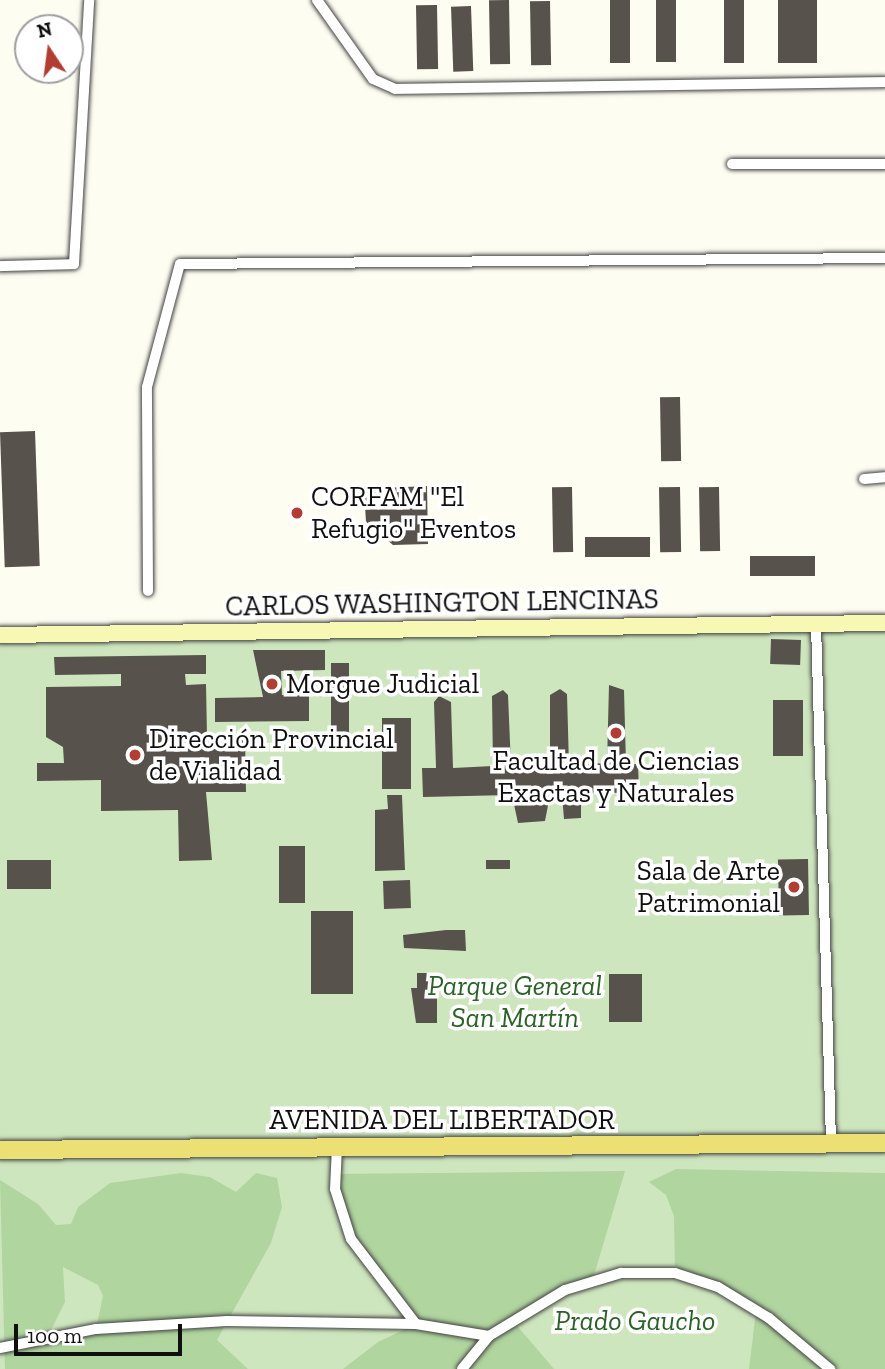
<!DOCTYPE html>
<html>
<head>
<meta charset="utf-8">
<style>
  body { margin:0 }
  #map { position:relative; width:885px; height:1369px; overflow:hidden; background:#fefdf2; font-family:"Zilla Slab",serif }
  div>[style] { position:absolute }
  .green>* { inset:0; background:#cee6be; transform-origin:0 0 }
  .forest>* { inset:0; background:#b0d59f }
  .building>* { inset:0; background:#57524c; transform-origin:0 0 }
  .roads { filter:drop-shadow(0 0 2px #424242) drop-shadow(0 0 2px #424242) }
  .street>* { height:10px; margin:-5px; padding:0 5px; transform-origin:5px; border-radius:5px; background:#fff }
  .secondary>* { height:16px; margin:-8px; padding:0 8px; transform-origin:8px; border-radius:8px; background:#f7f8b3 }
  .primary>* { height:18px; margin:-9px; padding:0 9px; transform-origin:9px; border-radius:9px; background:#ecdf74 }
  .dots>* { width:19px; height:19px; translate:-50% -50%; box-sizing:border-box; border:4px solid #fff; border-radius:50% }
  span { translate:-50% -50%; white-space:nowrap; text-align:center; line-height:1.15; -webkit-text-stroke:7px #fff; paint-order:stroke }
  .poi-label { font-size:28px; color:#0f0f0f }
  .left { translate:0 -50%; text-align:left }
  .right { translate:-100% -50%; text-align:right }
  .street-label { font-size:28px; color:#0f0f0f }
  .park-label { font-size:28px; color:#296225; font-style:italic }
  .north { position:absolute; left:14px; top:14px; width:70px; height:70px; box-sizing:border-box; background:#fff; border:2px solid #9f9f9f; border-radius:50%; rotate:347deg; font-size:19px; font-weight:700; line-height:28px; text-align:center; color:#0f0f0f }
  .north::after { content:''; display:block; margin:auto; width:24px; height:32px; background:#b33d33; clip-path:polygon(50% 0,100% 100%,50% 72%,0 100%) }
  .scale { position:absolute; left:14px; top:1324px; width:168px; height:32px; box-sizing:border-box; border:4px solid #0f0f0f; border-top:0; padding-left:9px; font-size:21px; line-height:24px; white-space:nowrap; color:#0f0f0f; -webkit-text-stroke:5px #fff; paint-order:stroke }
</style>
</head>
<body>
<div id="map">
  <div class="green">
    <i style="left:885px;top:628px;width:741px;height:885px;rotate:90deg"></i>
  </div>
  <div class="forest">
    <i style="clip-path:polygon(676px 1169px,885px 1173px,885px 1369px,749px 1369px,756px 1311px,675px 1273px,674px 1216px,666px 1195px,649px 1182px)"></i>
    <i style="clip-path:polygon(625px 1171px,592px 1282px,513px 1321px,554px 1369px,343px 1369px,378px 1342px,416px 1324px,351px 1239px,335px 1174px)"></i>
    <i style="clip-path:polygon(evenodd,181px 1173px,210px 1177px,236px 1192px,256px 1173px,277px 1178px,282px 1207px,271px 1243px,217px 1340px,248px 1369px,5px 1369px,0 1180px,38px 1204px,56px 1225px,71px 1224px,78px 1207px,110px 1183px,181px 1173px,63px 1267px,98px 1285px,103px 1296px,96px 1329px,47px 1338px,65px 1302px,63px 1267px)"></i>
  </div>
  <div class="building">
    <i style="left:509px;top:0;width:64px;height:20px;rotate:89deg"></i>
    <i style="left:610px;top:0;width:20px;height:63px"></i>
    <i style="left:656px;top:0;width:20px;height:62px"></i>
    <i style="left:724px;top:0;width:20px;height:63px"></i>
    <i style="left:778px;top:0;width:39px;height:63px"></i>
    <i style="left:550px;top:1px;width:64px;height:20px;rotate:89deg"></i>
    <i style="left:437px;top:5px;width:64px;height:21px;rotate:89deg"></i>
    <i style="left:471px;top:6px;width:65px;height:20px;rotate:88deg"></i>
    <i style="left:680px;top:397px;width:64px;height:20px;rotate:89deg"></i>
    <i style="left:35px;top:431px;width:135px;height:35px;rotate:88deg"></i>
    <i style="clip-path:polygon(427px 486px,428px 544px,393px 545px,366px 522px,364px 489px)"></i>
    <i style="left:572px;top:487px;width:65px;height:20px;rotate:89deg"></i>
    <i style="left:680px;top:487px;width:65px;height:21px;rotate:89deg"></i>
    <i style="left:719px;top:487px;width:64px;height:20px;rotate:89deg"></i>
    <i style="left:585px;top:537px;width:65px;height:20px"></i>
    <i style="left:750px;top:556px;width:65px;height:20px"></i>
    <i style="left:771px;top:639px;width:30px;height:25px;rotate:2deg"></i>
    <i style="clip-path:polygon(253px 650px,325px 650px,325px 670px,281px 671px,282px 695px,309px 695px,309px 721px,215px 722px,215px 698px,263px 697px)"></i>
    <i style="clip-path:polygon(206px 655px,206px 674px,185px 674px,186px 685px,206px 684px,207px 737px,245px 736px,246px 792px,206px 792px,212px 860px,179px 861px,178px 810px,101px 811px,101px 780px,37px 781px,37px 763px,64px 763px,63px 747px,46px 737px,46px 687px,121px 686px,121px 674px,55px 675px,54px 657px)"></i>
    <i style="left:331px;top:663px;width:18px;height:80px"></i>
    <i style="clip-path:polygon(609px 685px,624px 690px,626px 764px,638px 764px,639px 792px,581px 794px,581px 818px,564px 819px,562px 795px,550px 795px,545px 821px,518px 823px,512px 795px,423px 797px,422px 768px,436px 768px,434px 702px,439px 696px,451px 702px,453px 768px,493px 766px,492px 696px,503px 690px,508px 695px,511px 766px,550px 765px,550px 695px,560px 689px,567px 694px,569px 765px,607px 763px)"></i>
    <i style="left:803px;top:700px;width:56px;height:30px;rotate:90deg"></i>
    <i style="left:382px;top:718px;width:29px;height:71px"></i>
    <i style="clip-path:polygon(387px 795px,402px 795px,405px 870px,375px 871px,375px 810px,388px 809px)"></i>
    <i style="left:279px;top:846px;width:26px;height:57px"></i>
    <i style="left:808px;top:859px;width:56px;height:30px;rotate:89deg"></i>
    <i style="left:7px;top:860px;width:44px;height:29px"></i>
    <i style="left:510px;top:860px;width:9px;height:24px;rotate:90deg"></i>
    <i style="left:410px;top:880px;width:28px;height:27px;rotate:88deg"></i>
    <i style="left:311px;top:911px;width:42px;height:83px"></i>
    <i style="clip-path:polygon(446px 930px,465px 930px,466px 951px,404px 948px,403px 935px)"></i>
    <i style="clip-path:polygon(417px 973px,437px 973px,437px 1023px,416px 1023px,411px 988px,417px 988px)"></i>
    <i style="left:609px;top:974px;width:33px;height:48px"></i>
  </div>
  <div class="roads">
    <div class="street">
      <i style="left:317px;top:0;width:97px;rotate:54.7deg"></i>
      <i style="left:373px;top:79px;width:24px;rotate:24deg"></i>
      <i style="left:395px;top:89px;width:490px;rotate:-0.8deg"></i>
      <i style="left:732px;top:164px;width:153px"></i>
      <i style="left:0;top:266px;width:74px;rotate:-1.5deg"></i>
      <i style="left:74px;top:264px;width:264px;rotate:-86.7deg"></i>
      <i style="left:864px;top:479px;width:21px;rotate:-5deg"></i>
      <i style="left:148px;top:591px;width:204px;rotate:-90.3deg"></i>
      <i style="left:147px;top:387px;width:127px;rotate:-75deg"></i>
      <i style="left:180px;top:264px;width:705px;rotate:-0.49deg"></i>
      <i style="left:816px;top:624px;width:519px;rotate:88.34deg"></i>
      <i style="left:337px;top:1147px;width:42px;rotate:92.7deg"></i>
      <i style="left:335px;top:1189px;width:52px;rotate:72.3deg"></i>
      <i style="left:351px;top:1239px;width:107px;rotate:52.6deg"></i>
      <i style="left:0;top:1348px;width:98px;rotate:-11.2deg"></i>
      <i style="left:96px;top:1329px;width:131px;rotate:-3.5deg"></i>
      <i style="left:227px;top:1321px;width:189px;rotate:0.9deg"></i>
      <i style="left:416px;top:1324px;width:74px;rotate:9.3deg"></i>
      <i style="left:462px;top:1369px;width:43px;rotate:-50.7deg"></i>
      <i style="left:489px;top:1336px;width:89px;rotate:-31.2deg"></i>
      <i style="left:565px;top:1290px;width:59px;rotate:-16.9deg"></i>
      <i style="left:621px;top:1273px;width:54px"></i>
      <i style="left:675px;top:1273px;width:45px;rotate:18deg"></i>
      <i style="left:718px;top:1287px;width:60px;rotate:31.3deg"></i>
      <i style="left:769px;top:1318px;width:80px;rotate:39.9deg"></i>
    </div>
    <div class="secondary">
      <i style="left:0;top:635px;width:885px;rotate:-0.78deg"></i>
    </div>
    <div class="primary">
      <i style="left:0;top:1150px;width:885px;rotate:-0.45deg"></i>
    </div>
  </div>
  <div class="dots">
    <i style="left:297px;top:513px;background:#b33d33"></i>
    <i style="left:272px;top:684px;background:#b33d33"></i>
    <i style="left:616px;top:733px;background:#b33d33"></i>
    <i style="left:135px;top:755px;background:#b33d33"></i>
    <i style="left:794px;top:887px;background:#b33d33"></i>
  </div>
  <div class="poi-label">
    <span class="left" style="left:311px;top:513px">CORFAM "El<br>Refugio" Eventos</span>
    <span class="left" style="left:286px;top:684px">Morgue Judicial</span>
    <span class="left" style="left:149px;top:755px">Dirección Provincial<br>de Vialidad</span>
    <span style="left:616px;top:777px">Facultad de Ciencias<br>Exactas y Naturales</span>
    <span class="right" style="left:780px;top:887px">Sala de Arte<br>Patrimonial</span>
  </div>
  <div class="street-label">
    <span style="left:442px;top:603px;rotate:-1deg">CARLOS WASHINGTON LENCINAS</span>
    <span style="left:442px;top:1120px">AVENIDA DEL LIBERTADOR</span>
  </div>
  <div class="park-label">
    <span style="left:515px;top:1002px">Parque General<br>San Martín</span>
    <span style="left:635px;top:1321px">Prado Gaucho</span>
  </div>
  <div class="north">N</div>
  <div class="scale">100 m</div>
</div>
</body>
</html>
